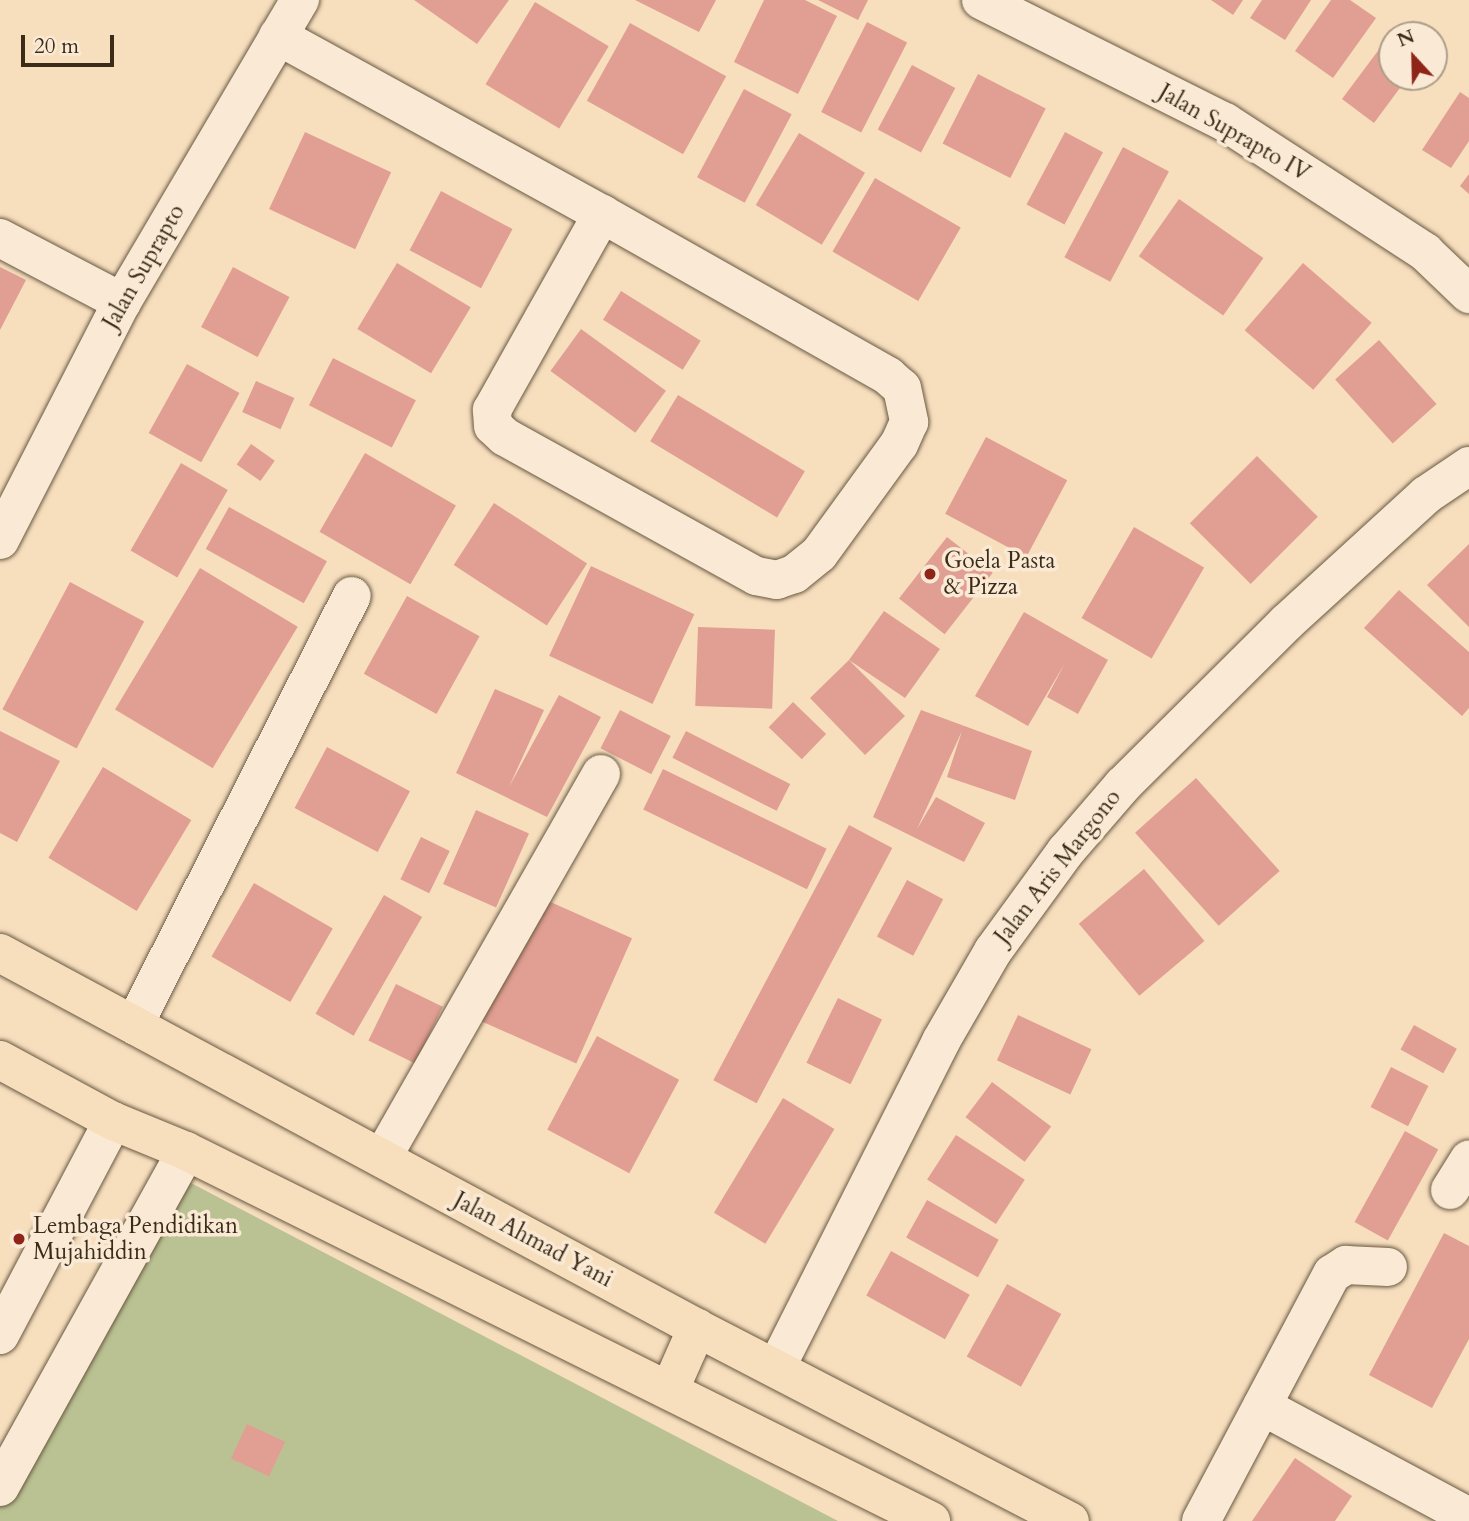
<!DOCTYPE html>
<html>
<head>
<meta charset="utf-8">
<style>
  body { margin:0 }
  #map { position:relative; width:1469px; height:1521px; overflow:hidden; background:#f7dfbe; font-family:Cardo,serif }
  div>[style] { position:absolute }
  .green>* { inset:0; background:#bac293 }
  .building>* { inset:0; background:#e19e92; transform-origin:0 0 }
  .roads { filter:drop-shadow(0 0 2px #695942) drop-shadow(0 0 2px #695942) }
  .minor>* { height:38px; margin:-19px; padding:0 19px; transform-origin:19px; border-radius:19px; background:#faead5 }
  .major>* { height:38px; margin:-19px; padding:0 19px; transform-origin:19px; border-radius:19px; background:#f7dfbe }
  .dots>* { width:19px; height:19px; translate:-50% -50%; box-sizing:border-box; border:4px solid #faead5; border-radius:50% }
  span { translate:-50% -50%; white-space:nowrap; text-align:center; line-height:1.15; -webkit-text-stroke:7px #faead5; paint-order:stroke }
  .street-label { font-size:23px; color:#3a2c18 }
  .poi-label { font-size:23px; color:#3a2c18 }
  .left { translate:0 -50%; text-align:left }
  .north { position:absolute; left:1378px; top:21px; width:70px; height:70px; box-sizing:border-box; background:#faead5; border:2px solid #ad9e89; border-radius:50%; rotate:338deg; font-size:19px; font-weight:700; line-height:28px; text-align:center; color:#3a2c18 }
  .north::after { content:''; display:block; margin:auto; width:24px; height:32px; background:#8f2418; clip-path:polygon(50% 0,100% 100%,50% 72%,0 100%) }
  .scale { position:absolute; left:21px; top:35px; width:93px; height:32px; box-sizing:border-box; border:4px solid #3a2c18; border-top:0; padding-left:9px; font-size:21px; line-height:24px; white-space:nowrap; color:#3a2c18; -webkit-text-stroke:5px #faead5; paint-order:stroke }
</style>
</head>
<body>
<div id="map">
  <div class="green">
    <i style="clip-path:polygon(168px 1171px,838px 1521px,0 1521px,0 1496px)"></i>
  </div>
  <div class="building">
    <i style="clip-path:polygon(414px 0,509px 0,477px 44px)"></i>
    <i style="clip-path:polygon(635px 0,716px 0,699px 32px)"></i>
    <i style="clip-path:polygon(764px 0,805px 0,837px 16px,798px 94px,734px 62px)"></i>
    <i style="clip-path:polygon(818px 0,868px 0,858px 20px)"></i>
    <i style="clip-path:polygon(1211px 0,1243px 0,1233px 15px)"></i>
    <i style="clip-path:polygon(1262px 0,1311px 0,1285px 40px,1250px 18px)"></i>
    <i style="clip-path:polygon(1331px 0,1350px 0,1376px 18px,1333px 78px,1295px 51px)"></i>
    <i style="left:535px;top:2px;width:86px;height:96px;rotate:31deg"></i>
    <i style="left:867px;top:22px;width:45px;height:101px;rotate:27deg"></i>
    <i style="left:630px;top:23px;width:110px;height:89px;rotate:29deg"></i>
    <i style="clip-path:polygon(1395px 28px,1405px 35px,1392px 35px,1392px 77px,1408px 77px,1374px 123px,1342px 99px)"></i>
    <i style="left:912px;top:65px;width:49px;height:73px;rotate:28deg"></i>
    <i style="left:978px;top:74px;width:76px;height:78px;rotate:27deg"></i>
    <i style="left:744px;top:89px;width:54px;height:100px;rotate:28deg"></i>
    <i style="clip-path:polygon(1460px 92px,1469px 98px,1469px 141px,1451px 168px,1422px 150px)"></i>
    <i style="left:305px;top:132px;width:95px;height:85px;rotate:25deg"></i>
    <i style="left:1065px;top:132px;width:43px;height:82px;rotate:28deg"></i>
    <i style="left:799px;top:133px;width:77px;height:84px;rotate:31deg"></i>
    <i style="left:1123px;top:147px;width:52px;height:125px;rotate:28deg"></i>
    <i style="clip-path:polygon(1469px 174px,1469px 194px,1460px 186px)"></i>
    <i style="left:875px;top:178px;width:99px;height:85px;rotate:30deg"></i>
    <i style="left:441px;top:191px;width:81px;height:67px;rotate:28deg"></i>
    <i style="left:1179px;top:199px;width:103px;height:70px;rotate:35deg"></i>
    <i style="left:397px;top:263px;width:86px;height:77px;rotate:31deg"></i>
    <i style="left:1303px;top:263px;width:91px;height:89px;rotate:41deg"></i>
    <i style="clip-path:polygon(0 267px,26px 280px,0 330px)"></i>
    <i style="left:233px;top:267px;width:64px;height:68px;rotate:28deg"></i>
    <i style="left:621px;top:291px;width:94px;height:34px;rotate:32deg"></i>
    <i style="left:581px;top:329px;width:105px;height:52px;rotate:36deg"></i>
    <i style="left:1379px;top:340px;width:86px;height:59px;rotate:48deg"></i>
    <i style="left:333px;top:358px;width:93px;height:53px;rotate:27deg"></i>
    <i style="left:187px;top:364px;width:60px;height:79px;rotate:29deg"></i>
    <i style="left:256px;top:381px;width:42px;height:34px;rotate:24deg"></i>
    <i style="left:678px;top:395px;width:148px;height:54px;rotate:31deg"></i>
    <i style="left:986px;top:437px;width:92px;height:87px;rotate:28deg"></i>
    <i style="left:251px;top:444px;width:29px;height:25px;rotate:35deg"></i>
    <i style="left:365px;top:453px;width:105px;height:91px;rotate:30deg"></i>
    <i style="left:1257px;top:456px;width:86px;height:95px;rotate:45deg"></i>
    <i style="left:181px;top:463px;width:54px;height:101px;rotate:30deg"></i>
    <i style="left:494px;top:503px;width:111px;height:74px;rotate:33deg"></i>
    <i style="left:229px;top:507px;width:112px;height:48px;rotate:29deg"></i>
    <i style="left:1134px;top:527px;width:81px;height:105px;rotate:30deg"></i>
    <i style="left:947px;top:537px;width:58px;height:78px;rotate:38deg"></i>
    <i style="clip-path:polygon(1469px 544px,1469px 627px,1427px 585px)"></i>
    <i style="left:591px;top:566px;width:114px;height:99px;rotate:25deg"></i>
    <i style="left:200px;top:568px;width:114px;height:165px;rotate:31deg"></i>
    <i style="left:70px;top:582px;width:84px;height:144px;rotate:28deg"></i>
    <i style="clip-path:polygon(1399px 590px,1469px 652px,1469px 708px,1462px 716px,1364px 628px)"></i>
    <i style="left:407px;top:596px;width:83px;height:89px;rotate:29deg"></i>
    <i style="clip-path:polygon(884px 611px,940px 649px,905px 698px,849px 660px,905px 716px,865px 755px,810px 698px,849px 660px)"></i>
    <i style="clip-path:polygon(1024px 612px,1108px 660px,1078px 714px,1047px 697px,1065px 663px,1028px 726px,975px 696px)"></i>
    <i style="left:698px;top:627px;width:77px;height:79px;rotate:2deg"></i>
    <i style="clip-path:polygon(495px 689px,544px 710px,509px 787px,559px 695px,601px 717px,547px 817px,456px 773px)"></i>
    <i style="left:793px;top:702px;width:46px;height:35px;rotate:44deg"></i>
    <i style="left:620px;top:710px;width:57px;height:43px;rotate:27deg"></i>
    <i style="clip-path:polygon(921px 710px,1032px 751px,1015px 800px,947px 777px,962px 731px,917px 829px,936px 797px,985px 823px,964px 862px,873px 817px)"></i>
    <i style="clip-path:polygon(0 731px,60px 761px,17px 842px,0 833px)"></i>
    <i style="left:686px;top:731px;width:117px;height:30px;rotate:27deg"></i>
    <i style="left:327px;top:747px;width:94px;height:69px;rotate:28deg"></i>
    <i style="left:103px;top:767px;width:103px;height:106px;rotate:31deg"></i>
    <i style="left:663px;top:769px;width:182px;height:45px;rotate:26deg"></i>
    <i style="left:1196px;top:778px;width:125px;height:82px;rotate:48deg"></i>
    <i style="left:476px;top:810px;width:58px;height:81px;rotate:24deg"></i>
    <i style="left:849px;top:825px;width:49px;height:289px;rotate:28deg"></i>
    <i style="left:421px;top:837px;width:32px;height:47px;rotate:26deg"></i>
    <i style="left:1144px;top:869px;width:94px;height:85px;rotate:50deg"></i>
    <i style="left:907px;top:880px;width:41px;height:64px;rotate:28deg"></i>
    <i style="left:254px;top:883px;width:91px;height:85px;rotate:30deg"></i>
    <i style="left:384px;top:895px;width:44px;height:137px;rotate:30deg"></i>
    <i style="left:537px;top:896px;width:104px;height:137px;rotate:24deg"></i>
    <i style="left:396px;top:984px;width:52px;height:63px;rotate:26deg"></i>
    <i style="left:838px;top:998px;width:49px;height:72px;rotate:26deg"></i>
    <i style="left:1018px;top:1015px;width:81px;height:50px;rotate:25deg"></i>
    <i style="left:1414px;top:1025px;width:49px;height:28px;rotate:29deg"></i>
    <i style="left:597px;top:1036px;width:93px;height:106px;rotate:28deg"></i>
    <i style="left:1391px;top:1067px;width:42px;height:45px;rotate:27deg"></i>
    <i style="left:992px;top:1082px;width:74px;height:44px;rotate:37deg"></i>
    <i style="left:783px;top:1098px;width:60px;height:134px;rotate:31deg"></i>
    <i style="left:1405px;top:1131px;width:38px;height:104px;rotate:29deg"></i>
    <i style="left:956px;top:1135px;width:82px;height:53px;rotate:33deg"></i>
    <i style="left:927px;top:1200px;width:82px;height:43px;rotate:29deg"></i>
    <i style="clip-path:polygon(1444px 1233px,1469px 1246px,1469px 1339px,1432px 1408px,1369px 1375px)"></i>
    <i style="left:891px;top:1251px;width:90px;height:51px;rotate:29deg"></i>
    <i style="left:1007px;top:1284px;width:62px;height:83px;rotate:29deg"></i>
    <i style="left:247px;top:1424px;width:42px;height:38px;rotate:25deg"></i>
    <i style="clip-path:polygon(1295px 1458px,1352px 1496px,1335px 1521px,1252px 1521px)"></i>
  </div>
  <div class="roads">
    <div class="minor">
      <i style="left:981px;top:0;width:273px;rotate:26.6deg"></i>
      <i style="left:1225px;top:122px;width:239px;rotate:33deg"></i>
      <i style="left:1425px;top:252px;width:61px;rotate:43.7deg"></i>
      <i style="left:278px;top:36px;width:370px;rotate:28.8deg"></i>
      <i style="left:602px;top:214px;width:329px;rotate:29.5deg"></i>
      <i style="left:888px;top:376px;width:18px;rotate:41deg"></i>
      <i style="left:902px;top:388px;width:35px;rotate:78deg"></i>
      <i style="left:909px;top:422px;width:24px;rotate:114deg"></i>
      <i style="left:899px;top:444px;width:136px;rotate:126deg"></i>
      <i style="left:819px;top:554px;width:32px;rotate:141deg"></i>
      <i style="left:794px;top:574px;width:18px;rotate:161deg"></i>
      <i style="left:777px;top:580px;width:21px;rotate:-169deg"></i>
      <i style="left:756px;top:576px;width:287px;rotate:-151deg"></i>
      <i style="left:505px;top:437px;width:16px;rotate:-137deg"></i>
      <i style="left:493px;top:426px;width:16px;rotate:-94deg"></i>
      <i style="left:492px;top:410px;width:225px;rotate:-60.7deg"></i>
      <i style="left:0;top:238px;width:138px;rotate:27.7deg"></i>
      <i style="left:0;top:540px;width:267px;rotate:-62.9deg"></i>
      <i style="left:122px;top:302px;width:351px;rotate:-59.5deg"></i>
      <i style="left:134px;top:1025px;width:481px;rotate:-63.1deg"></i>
      <i style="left:382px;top:1158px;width:442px;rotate:-60.3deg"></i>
      <i style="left:1450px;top:1190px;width:36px;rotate:-58deg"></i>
      <i style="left:0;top:1335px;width:242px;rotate:-62.2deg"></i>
      <i style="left:776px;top:1368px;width:366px;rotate:-63.2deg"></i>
      <i style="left:941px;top:1041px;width:104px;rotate:-60deg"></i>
      <i style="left:993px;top:951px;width:124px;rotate:-53.9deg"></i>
      <i style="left:1066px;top:851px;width:87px;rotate:-49.2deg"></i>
      <i style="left:1123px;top:785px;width:230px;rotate:-44.8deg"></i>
      <i style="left:1286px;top:623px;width:190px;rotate:-42.4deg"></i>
      <i style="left:1426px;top:495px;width:52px;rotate:-34deg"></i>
      <i style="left:1262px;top:1406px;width:235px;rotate:28.2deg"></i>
      <i style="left:0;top:1487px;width:384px;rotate:-61deg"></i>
      <i style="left:1201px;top:1521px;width:280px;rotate:-62.1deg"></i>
      <i style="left:1332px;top:1274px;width:17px;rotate:-33deg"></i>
      <i style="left:1346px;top:1265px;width:42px;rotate:2.7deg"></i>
    </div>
    <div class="major">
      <i style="left:0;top:953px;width:791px;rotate:28.28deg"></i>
      <i style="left:697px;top:1328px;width:420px;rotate:27.4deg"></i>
      <i style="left:0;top:1060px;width:128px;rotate:28.4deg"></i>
      <i style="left:113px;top:1121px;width:79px;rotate:22.3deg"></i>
      <i style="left:186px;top:1151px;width:832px;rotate:26.41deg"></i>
      <i style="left:670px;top:1389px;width:67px;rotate:-66.1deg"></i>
    </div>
  </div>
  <div class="dots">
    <i style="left:930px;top:574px;background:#8f2418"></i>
    <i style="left:19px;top:1239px;background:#8f2418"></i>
  </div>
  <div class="street-label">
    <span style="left:1234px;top:133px;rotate:30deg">Jalan Suprapto IV</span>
    <span style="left:144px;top:267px;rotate:-60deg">Jalan Suprapto</span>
    <span style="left:1058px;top:867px;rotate:-52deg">Jalan Aris Margono</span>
    <span style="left:533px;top:1240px;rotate:28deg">Jalan Ahmad Yani</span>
  </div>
  <div class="poi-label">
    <span class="left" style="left:944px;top:574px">Goela Pasta<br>&amp; Pizza</span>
    <span class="left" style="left:33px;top:1239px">Lembaga Pendidikan<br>Mujahiddin</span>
  </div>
  <div class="north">N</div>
  <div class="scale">20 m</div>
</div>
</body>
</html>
